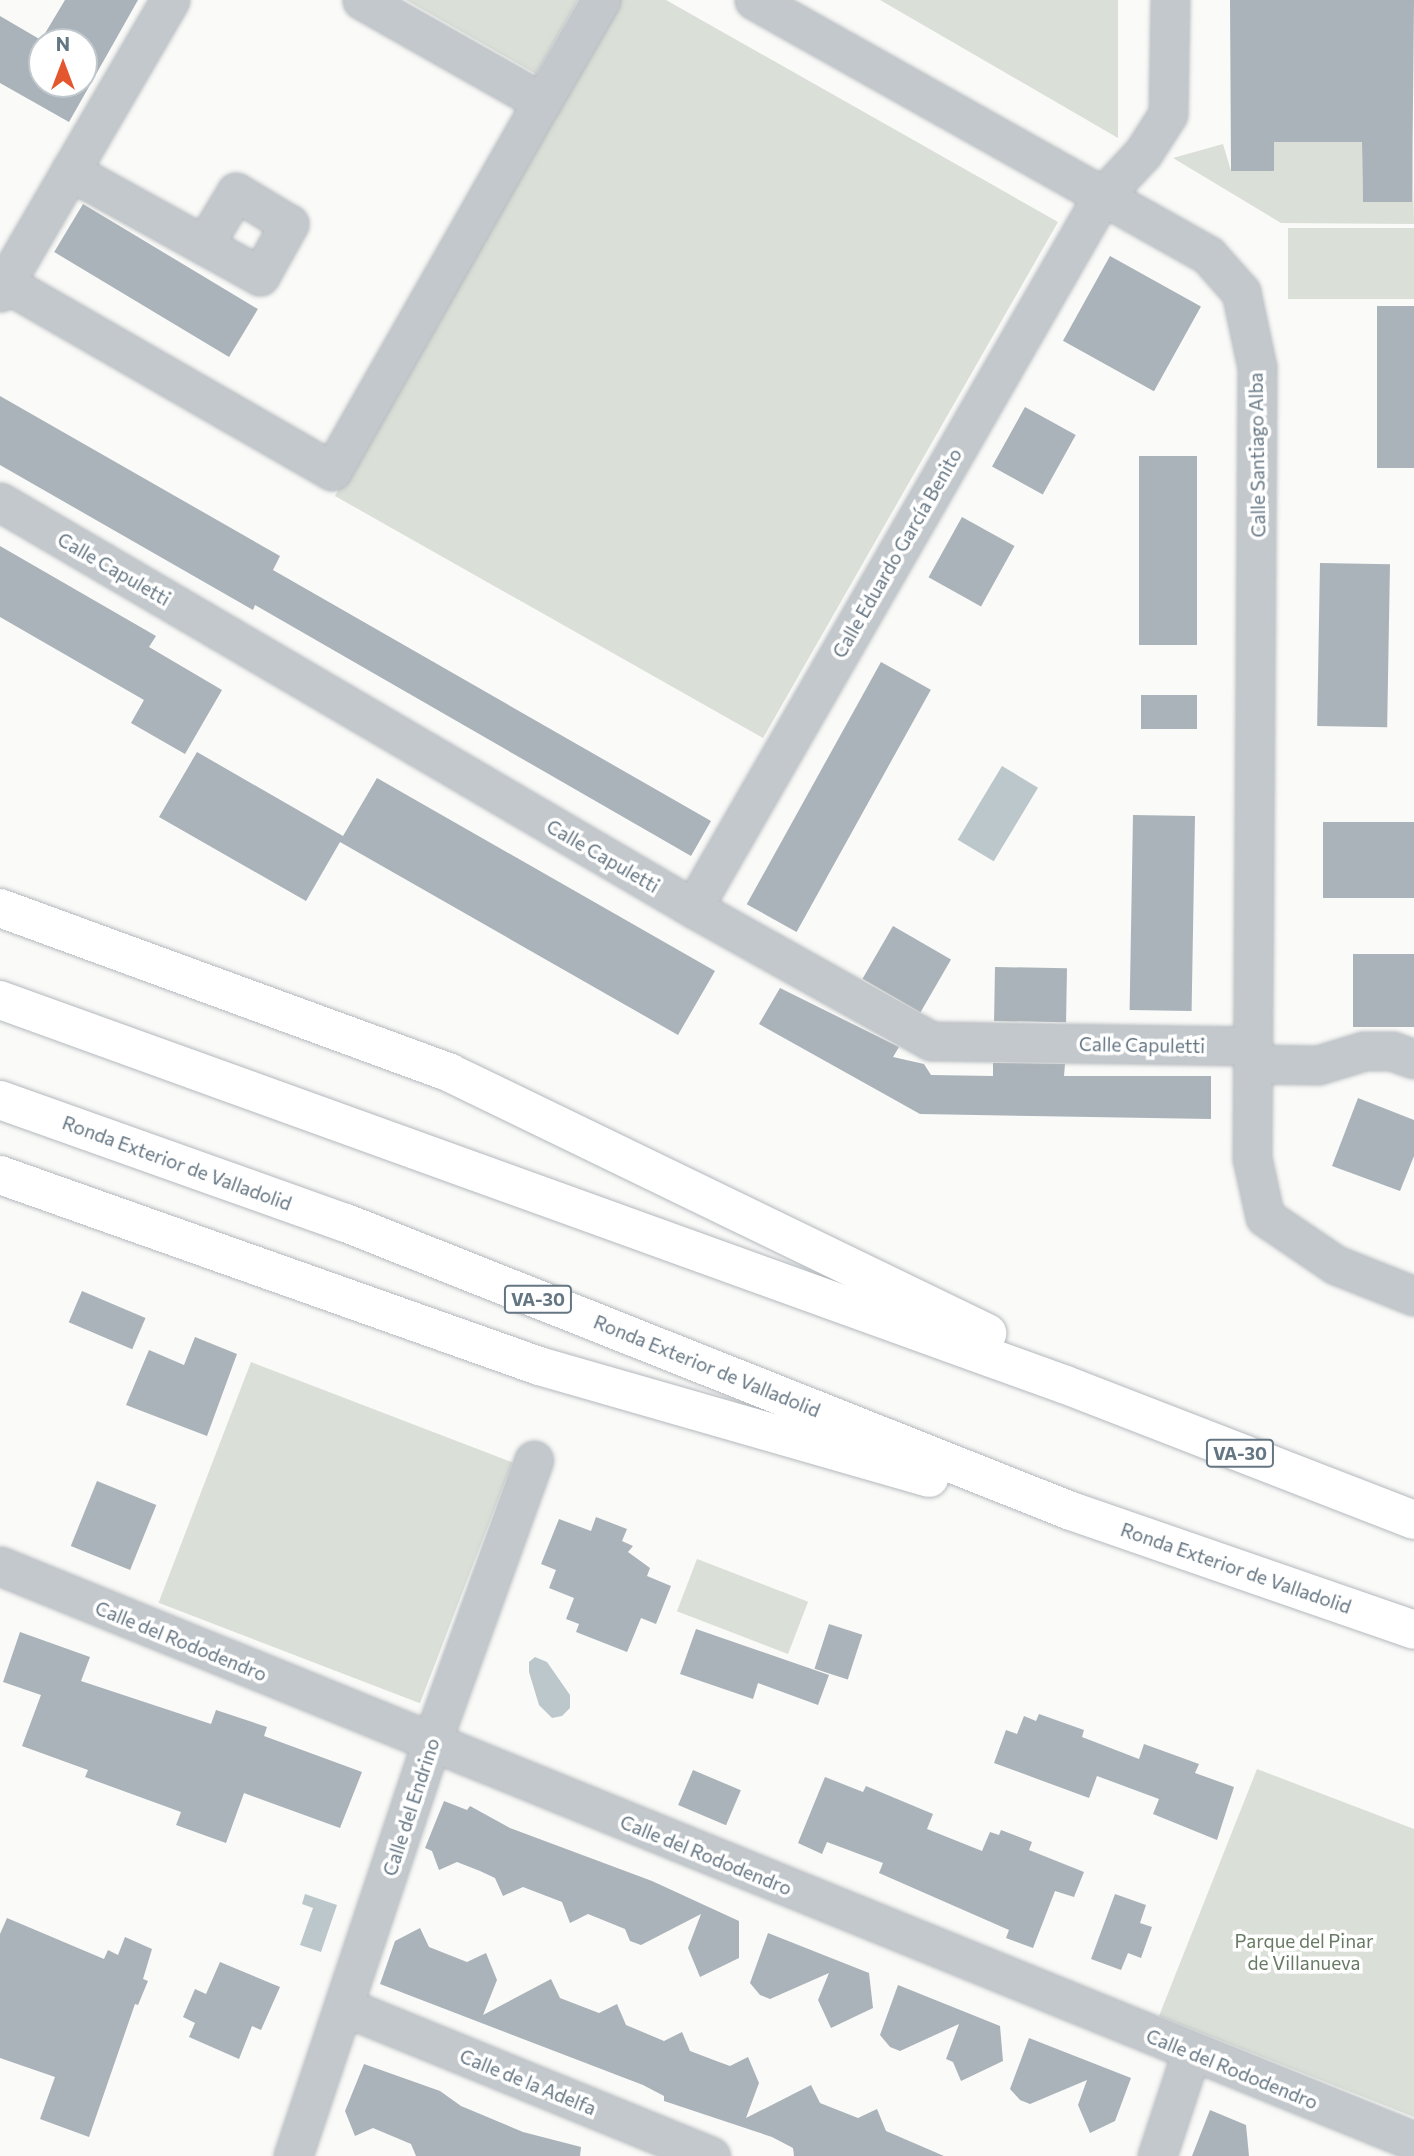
<!DOCTYPE html>
<html>
<head>
<meta charset="utf-8">
<style>
  body { margin:0 }
  #map { position:relative; width:1414px; height:2156px; overflow:hidden; background:#fafaf8; font-family:Commissioner,sans-serif }
  div>[style] { position:absolute }
  .green>* { inset:0; background:#dadfd7; transform-origin:0 0 }
  .water>* { inset:0; background:#bbc7cb; transform-origin:0 0 }
  .building>* { inset:0; background:#aab3b9; transform-origin:0 0 }
  .roads { filter:drop-shadow(0 0 2px #b4b9bd) drop-shadow(0 0 2px #b4b9bd) }
  .minor>* { height:37px; margin:-18.5px; padding:0 18.5px; transform-origin:18.5px; border-radius:18.5px; background:#c3c8cc }
  .highway>* { height:38px; margin:-19px; padding:0 19px; transform-origin:19px; border-radius:19px; background:#fff }
  span { translate:-50% -50%; white-space:nowrap; text-align:center; line-height:1.15; -webkit-text-stroke:7px #fff; paint-order:stroke }
  .shield-label span { padding:2px 5px; background:#fff; border:2px solid; border-radius:5px; -webkit-text-stroke-width:0 }
  .shield-label { font-size:18px; color:#657683; font-weight:700 }
  .street-label { font-size:19px; color:#657683 }
  .park-label { font-size:19px; color:#687a64 }
  .north { position:absolute; left:28px; top:28px; width:70px; height:70px; box-sizing:border-box; background:#fff; border:2px solid #c1c8cd; border-radius:50%; rotate:0deg; font-size:19px; font-weight:700; line-height:28px; text-align:center; color:#657683 }
  .north::after { content:''; display:block; margin:auto; width:24px; height:32px; background:#e4572e; clip-path:polygon(50% 0,100% 100%,50% 72%,0 100%) }
</style>
</head>
<body>
<div id="map">
  <div class="green">
    <i style="clip-path:polygon(406px 0,578px 0,536px 74px)"></i>
    <i style="clip-path:polygon(617px 0,666px 0,1058px 222px,763px 738px,335px 496px)"></i>
    <i style="clip-path:polygon(880px 0,1118px 0,1118px 138px)"></i>
    <i style="clip-path:polygon(1412px 139px,1414px 224px,1281px 223px,1173px 158px,1223px 144px,1231px 171px,1270px 171px,1274px 142px,1362px 142px,1363px 202px,1412px 202px)"></i>
    <i style="left:1414px;top:228px;width:71px;height:126px;rotate:90deg"></i>
    <i style="left:251px;top:1362px;width:280px;height:258px;rotate:21deg"></i>
    <i style="left:697px;top:1559px;width:119px;height:56px;rotate:21deg"></i>
    <i style="clip-path:polygon(1257px 1769px,1414px 1829px,1414px 2117px,1159px 2016px)"></i>
  </div>
  <div class="water">
    <i style="left:1002px;top:766px;width:42px;height:86px;rotate:31deg"></i>
    <i style="clip-path:polygon(535px 1657px,547px 1662px,570px 1695px,570px 1708px,562px 1716px,552px 1718px,539px 1705px,529px 1672px,529px 1662px)"></i>
    <i style="clip-path:polygon(305px 1894px,337px 1905px,321px 1952px,300px 1945px,313px 1908px,302px 1904px)"></i>
  </div>
  <div class="building">
    <i style="clip-path:polygon(evenodd,65px 0,138px 0,69px 122px,0 83px,0 16px,41px 40px,65px 0,42px 42px,84px 42px,84px 84px,42px 84px,42px 42px)"></i>
    <i style="clip-path:polygon(1230px 0,1414px 0,1412px 202px,1363px 202px,1362px 142px,1274px 142px,1274px 171px,1231px 171px)"></i>
    <i style="left:83px;top:204px;width:204px;height:56px;rotate:31deg"></i>
    <i style="left:1110px;top:256px;width:104px;height:97px;rotate:29deg"></i>
    <i style="left:1377px;top:306px;width:37px;height:162px"></i>
    <i style="clip-path:polygon(0 396px,280px 556px,273px 570px,711px 821px,691px 856px,255px 605px,253px 610px,0 465px)"></i>
    <i style="left:1025px;top:407px;width:58px;height:68px;rotate:29deg"></i>
    <i style="left:1139px;top:456px;width:58px;height:189px"></i>
    <i style="left:962px;top:517px;width:60px;height:69px;rotate:29deg"></i>
    <i style="clip-path:polygon(0 546px,156px 636px,149px 647px,222px 690px,185px 754px,131px 723px,144px 700px,0 617px)"></i>
    <i style="left:1320px;top:563px;width:70px;height:163px;rotate:1deg"></i>
    <i style="left:881px;top:662px;width:57px;height:277px;rotate:29deg"></i>
    <i style="left:1141px;top:695px;width:56px;height:34px"></i>
    <i style="clip-path:polygon(197px 752px,343px 836px,377px 778px,715px 971px,678px 1035px,340px 842px,306px 901px,159px 817px)"></i>
    <i style="left:1133px;top:815px;width:62px;height:195px;rotate:1deg"></i>
    <i style="left:1323px;top:822px;width:91px;height:76px"></i>
    <i style="left:893px;top:926px;width:67px;height:61px;rotate:30deg"></i>
    <i style="left:1353px;top:954px;width:61px;height:73px"></i>
    <i style="left:995px;top:967px;width:72px;height:54px;rotate:1deg"></i>
    <i style="clip-path:polygon(780px 988px,899px 1047px,893px 1057px,924px 1064px,931px 1075px,993px 1076px,993px 1063px,1065px 1064px,1064px 1076px,1211px 1076px,1211px 1119px,920px 1114px,759px 1024px)"></i>
    <i style="clip-path:polygon(1358px 1098px,1414px 1120px,1414px 1156px,1400px 1191px,1332px 1166px)"></i>
    <i style="left:82px;top:1291px;width:69px;height:34px;rotate:23deg"></i>
    <i style="clip-path:polygon(195px 1337px,237px 1354px,207px 1436px,126px 1405px,149px 1350px,184px 1365px)"></i>
    <i style="left:97px;top:1481px;width:64px;height:70px;rotate:22deg"></i>
    <i style="clip-path:polygon(596px 1517px,627px 1529px,622px 1541px,633px 1546px,628px 1552px,650px 1568px,647px 1576px,671px 1586px,656px 1624px,641px 1618px,627px 1652px,576px 1632px,579px 1624px,566px 1619px,574px 1598px,549px 1588px,556px 1570px,541px 1564px,559px 1519px,591px 1531px)"></i>
    <i style="left:829px;top:1624px;width:35px;height:47px;rotate:18deg"></i>
    <i style="clip-path:polygon(696px 1629px,829px 1675px,818px 1705px,758px 1683px,753px 1699px,680px 1674px)"></i>
    <i style="clip-path:polygon(20px 1632px,90px 1657px,81px 1681px,211px 1724px,216px 1710px,267px 1727px,264px 1736px,362px 1772px,340px 1828px,244px 1793px,226px 1843px,176px 1825px,181px 1812px,85px 1777px,88px 1770px,22px 1746px,41px 1695px,3px 1682px)"></i>
    <i style="clip-path:polygon(1039px 1714px,1084px 1730px,1082px 1737px,1139px 1759px,1144px 1744px,1199px 1764px,1195px 1773px,1234px 1787px,1217px 1840px,1153px 1814px,1159px 1799px,1097px 1776px,1089px 1798px,994px 1763px,1006px 1730px,1017px 1734px,1024px 1716px,1036px 1721px)"></i>
    <i style="left:693px;top:1770px;width:52px;height:38px;rotate:23deg"></i>
    <i style="clip-path:polygon(825px 1777px,863px 1792px,866px 1786px,933px 1814px,927px 1829px,982px 1851px,990px 1832px,999px 1835px,1001px 1830px,1032px 1842px,1029px 1850px,1084px 1872px,1074px 1897px,1055px 1891px,1033px 1948px,1006px 1938px,1009px 1930px,879px 1873px,883px 1863px,827px 1842px,822px 1854px,798px 1843px)"></i>
    <i style="clip-path:polygon(444px 1801px,467px 1810px,470px 1806px,510px 1828px,652px 1881px,739px 1921px,739px 1958px,700px 1977px,688px 1948px,701px 1914px,641px 1945px,630px 1941px,625px 1929px,588px 1914px,570px 1923px,562px 1902px,523px 1887px,503px 1896px,495px 1878px,480px 1871px,457px 1862px,439px 1870px,432px 1851px,425px 1848px)"></i>
    <i style="clip-path:polygon(1115px 1894px,1146px 1905px,1140px 1923px,1152px 1927px,1141px 1958px,1128px 1953px,1121px 1970px,1091px 1959px)"></i>
    <i style="clip-path:polygon(7px 1918px,104px 1959px,108px 1950px,118px 1955px,125px 1937px,152px 1949px,143px 1979px,148px 1981px,138px 2005px,135px 2004px,89px 2137px,40px 2119px,55px 2077px,0 2058px,0 1934px)"></i>
    <i style="clip-path:polygon(420px 1928px,429px 1947px,467px 1962px,486px 1953px,497px 1980px,483px 2015px,551px 1979px,560px 1998px,599px 2013px,617px 2004px,626px 2025px,664px 2041px,682px 2032px,690px 2051px,719px 2062px,730px 2066px,748px 2057px,759px 2083px,746px 2118px,811px 2085px,820px 2103px,858px 2118px,877px 2109px,886px 2131px,944px 2156px,794px 2156px,793px 2148px,772px 2137px,664px 2101px,664px 2096px,643px 2085px,380px 1984px,395px 1941px)"></i>
    <i style="clip-path:polygon(768px 1933px,869px 1973px,873px 2008px,831px 2028px,818px 2000px,829px 1973px,770px 1999px,760px 1995px,750px 1983px)"></i>
    <i style="clip-path:polygon(220px 1962px,280px 1987px,261px 2030px,252px 2026px,239px 2059px,189px 2037px,195px 2023px,183px 2017px,195px 1989px,206px 1994px)"></i>
    <i style="clip-path:polygon(898px 1985px,1000px 2026px,1003px 2061px,961px 2081px,953px 2062px,946px 2059px,959px 2024px,900px 2051px,890px 2047px,880px 2035px)"></i>
    <i style="clip-path:polygon(1029px 2038px,1131px 2078px,1115px 2121px,1090px 2133px,1078px 2105px,1087px 2080px,1030px 2104px,1020px 2100px,1010px 2089px)"></i>
    <i style="clip-path:polygon(364px 2064px,440px 2091px,461px 2106px,523px 2132px,581px 2147px,580px 2156px,416px 2156px,411px 2144px,373px 2128px,355px 2136px,345px 2111px)"></i>
    <i style="clip-path:polygon(1210px 2110px,1246px 2125px,1249px 2156px,1192px 2156px)"></i>
  </div>
  <div class="roads">
    <div class="minor">
      <i style="left:754px;top:0;width:521px;rotate:29.32deg"></i>
      <i style="left:1208px;top:255px;width:50px;rotate:48.3deg"></i>
      <i style="left:1241px;top:292px;width:77px;rotate:78deg"></i>
      <i style="left:1257px;top:367px;width:791px;rotate:90.36deg"></i>
      <i style="left:1252px;top:1158px;width:60px;rotate:77.6deg"></i>
      <i style="left:1265px;top:1217px;width:86px;rotate:34.1deg"></i>
      <i style="left:1336px;top:1265px;width:84px;rotate:21.7deg"></i>
      <i style="left:542px;top:102px;width:118px;rotate:-60deg"></i>
      <i style="left:70px;top:171px;width:153px;rotate:28.9deg"></i>
      <i style="left:204px;top:245px;width:64px;rotate:29deg"></i>
      <i style="left:260px;top:276px;width:60px;rotate:-60.9deg"></i>
      <i style="left:289px;top:224px;width:62px;rotate:-148.9deg"></i>
      <i style="left:236px;top:192px;width:62px;rotate:121.1deg"></i>
      <i style="left:0;top:280px;width:383px;rotate:29.9deg"></i>
      <i style="left:332px;top:471px;width:425px;rotate:-60.4deg"></i>
      <i style="left:542px;top:102px;width:207px;rotate:-150.5deg"></i>
      <i style="left:0;top:292px;width:338px;rotate:-59.8deg"></i>
      <i style="left:0;top:502px;width:803px;rotate:30.36deg"></i>
      <i style="left:693px;top:908px;width:273px;rotate:29.2deg"></i>
      <i style="left:931px;top:1041px;width:322px;rotate:0.9deg"></i>
      <i style="left:693px;top:908px;width:819px;rotate:-60.12deg"></i>
      <i style="left:1101px;top:198px;width:62px;rotate:-47deg"></i>
      <i style="left:1143px;top:153px;width:46px;rotate:-57.3deg"></i>
      <i style="left:1168px;top:114px;width:114px;rotate:-89deg"></i>
      <i style="left:1253px;top:1064px;width:65px;rotate:0.9deg"></i>
      <i style="left:1318px;top:1065px;width:48px;rotate:-16.9deg"></i>
      <i style="left:1364px;top:1051px;width:28px"></i>
      <i style="left:1392px;top:1051px;width:23px;rotate:20deg"></i>
      <i style="left:0;top:1566px;width:1526px;rotate:22.13deg"></i>
      <i style="left:345px;top:2007px;width:395px;rotate:22.2deg"></i>
      <i style="left:293px;top:2156px;width:434px;rotate:-71.5deg"></i>
      <i style="left:431px;top:1744px;width:302px;rotate:-70.1deg"></i>
      <i style="left:1157px;top:2156px;width:108px;rotate:-71.7deg"></i>
    </div>
    <div class="highway">
      <i style="left:0;top:908px;width:479px;rotate:20.1deg"></i>
      <i style="left:450px;top:1073px;width:597px;rotate:25.83deg"></i>
      <i style="left:0;top:1000px;width:1133px;rotate:19.86deg"></i>
      <i style="left:1066px;top:1385px;width:373px;rotate:21.2deg"></i>
      <i style="left:0;top:1100px;width:367px;rotate:19.6deg"></i>
      <i style="left:346px;top:1223px;width:780px;rotate:21.67deg"></i>
      <i style="left:1071px;top:1511px;width:363px;rotate:19.1deg"></i>
      <i style="left:0;top:1175px;width:572px;rotate:19.51deg"></i>
      <i style="left:539px;top:1366px;width:406px;rotate:16deg"></i>
    </div>
  </div>
  <div class="shield-label">
    <span style="left:538px;top:1299px">VA-30</span>
    <span style="left:1240px;top:1453px">VA-30</span>
  </div>
  <div class="street-label">
    <span style="left:1257px;top:455px;rotate:-91deg">Calle Santiago Alba</span>
    <span style="left:897px;top:553px;rotate:-60deg">Calle Eduardo García Benito</span>
    <span style="left:114px;top:569px;rotate:30deg">Calle Capuletti</span>
    <span style="left:603px;top:856px;rotate:30deg">Calle Capuletti</span>
    <span style="left:1142px;top:1045px;rotate:1deg">Calle Capuletti</span>
    <span style="left:177px;top:1163px;rotate:20deg">Ronda Exterior de Valladolid</span>
    <span style="left:707px;top:1366px;rotate:22deg">Ronda Exterior de Valladolid</span>
    <span style="left:1236px;top:1568px;rotate:19deg">Ronda Exterior de Valladolid</span>
    <span style="left:181px;top:1641px;rotate:22deg">Calle del Rododendro</span>
    <span style="left:411px;top:1807px;rotate:-72deg">Calle del Endrino</span>
    <span style="left:706px;top:1855px;rotate:22deg">Calle del Rododendro</span>
    <span style="left:1232px;top:2069px;rotate:22deg">Calle del Rododendro</span>
    <span style="left:528px;top:2082px;rotate:22deg">Calle de la Adelfa</span>
  </div>
  <div class="park-label">
    <span style="left:1304px;top:1952px">Parque del Pinar<br>de Villanueva</span>
  </div>
  <div class="north">N</div>
</div>
</body>
</html>
